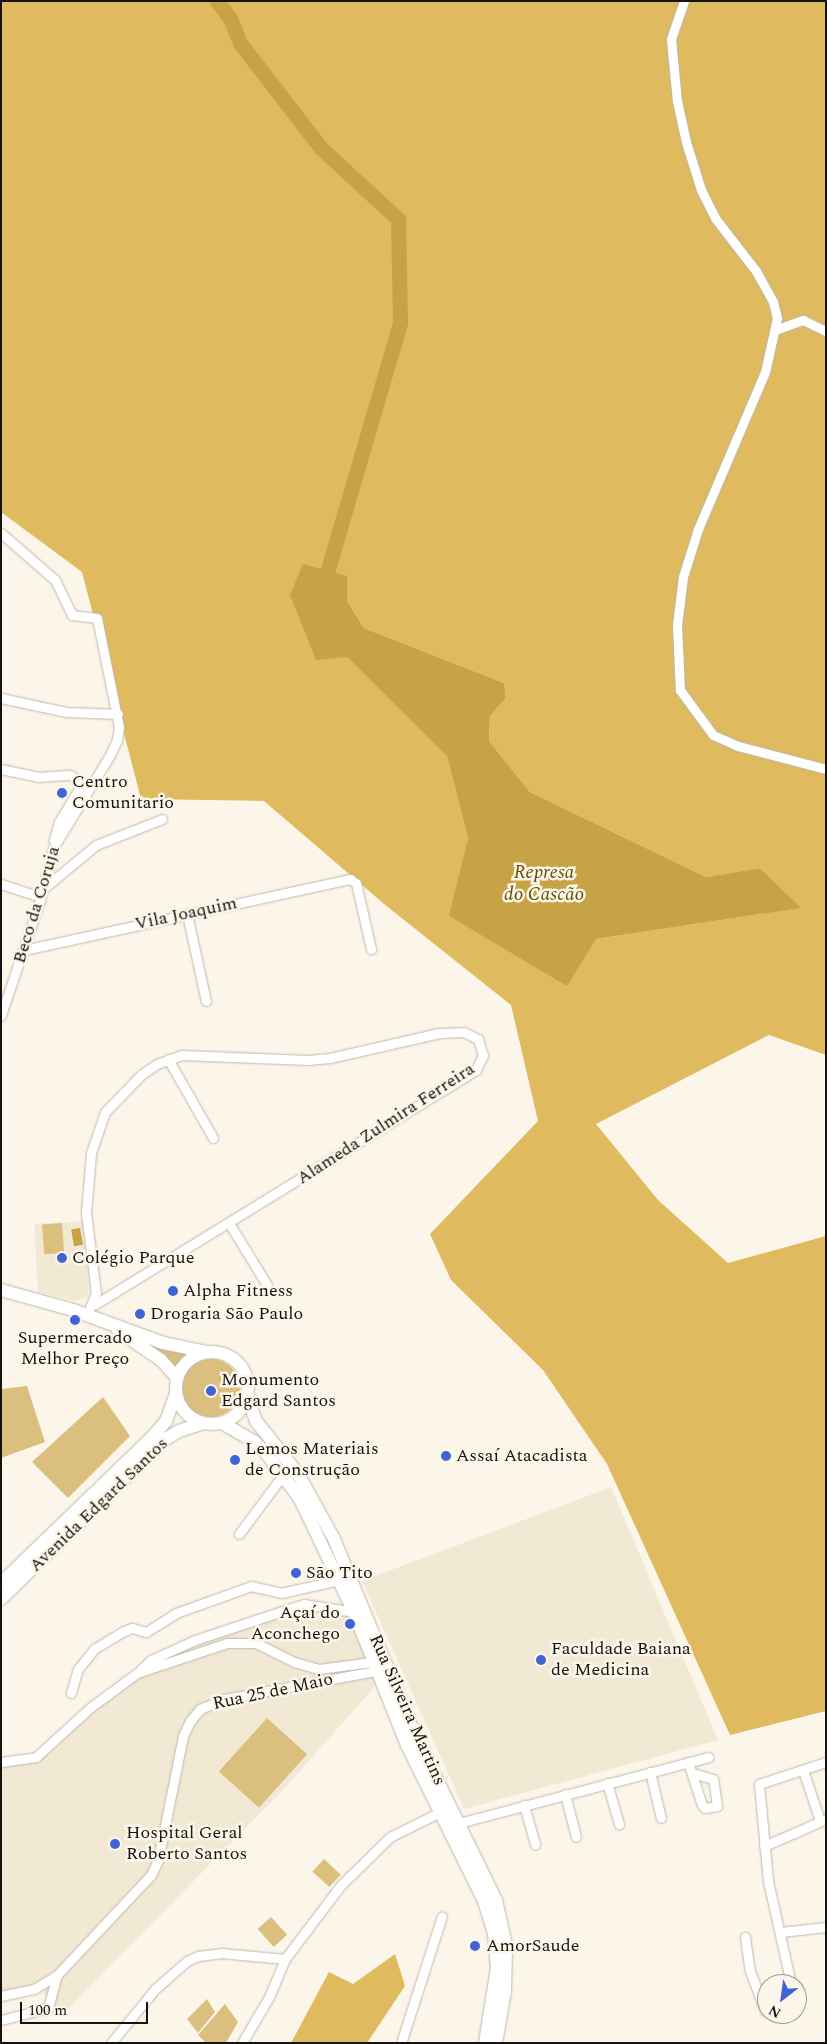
<!DOCTYPE html>
<html>
<head>
<meta charset="utf-8">
<style>
  body { margin:0 }
  #map { position:relative; width:827px; height:2044px; overflow:hidden; background:#fbf6e9; font-family:Spectral,serif }
  div>[style] { position:absolute }
  .built>* { inset:0; background:#f2e9d5 }
  .green>* { inset:0; background:#dbbf7e; transform-origin:0 0 }
  .round { border-radius:50% }
  .forest>* { inset:0; background:#e0ba5e }
  .water>* { inset:0; background:#c8a346; transform-origin:0 0 }
  .river>* { height:15px; margin:-7.5px; padding:0 7.5px; transform-origin:7.5px; border-radius:7.5px; background:#c8a346 }
  .roads { filter:drop-shadow(0 0 1px #beb9ad) drop-shadow(0 0 1px #beb9ad) }
  .street>* { height:9px; margin:-4.5px; padding:0 4.5px; transform-origin:4.5px; border-radius:4.5px; background:#fff }
  .secondary>* { height:12px; margin:-6px; padding:0 6px; transform-origin:6px; border-radius:6px; background:#fff }
  .secondary>.ring { margin:-6px; padding:0; box-sizing:content-box; background:none; border:12px solid #fff; border-radius:50% }
  .dots>* { width:14px; height:14px; translate:-50% -50%; box-sizing:border-box; border:2px solid #fbf6e9; border-radius:50% }
  span { translate:-50% -50%; white-space:nowrap; text-align:center; line-height:1.15; -webkit-text-stroke:5px #fbf6e9; paint-order:stroke }
  .poi-label { font-size:18px; color:#15130f }
  .left { translate:0 -50%; text-align:left }
  .right { translate:-100% -50%; text-align:right }
  .street-label { font-size:18px; color:#15130f }
  .water-label { font-size:19px; color:#644b00; font-style:italic }
  .frame { position:absolute; inset:0; border:2px solid #15130f; pointer-events:none }
  .north { position:absolute; left:757px; top:1974px; width:50px; height:50px; box-sizing:border-box; background:#fbf6e9; border:1px solid #9f9b92; border-radius:50%; rotate:210deg; font-size:14px; font-weight:700; line-height:20px; text-align:center; color:#15130f }
  .north::after { content:''; display:block; margin:auto; width:18px; height:22px; background:#4064d6; clip-path:polygon(50% 0,100% 100%,50% 72%,0 100%) }
  .scale { position:absolute; left:20px; top:2002px; width:128px; height:22px; box-sizing:border-box; border:2px solid #15130f; border-top:0; padding-left:6px; font-size:15px; line-height:18px; white-space:nowrap; color:#15130f; -webkit-text-stroke:4px #fbf6e9; paint-order:stroke }
</style>
</head>
<body>
<div id="map">
  <div class="built">
    <i style="clip-path:polygon(84px 1221px,89px 1292px,87px 1297px,75px 1301px,38px 1292px,34px 1224px)"></i>
    <i style="clip-path:polygon(611px 1487px,718px 1740px,464px 1809px,362px 1581px)"></i>
    <i style="clip-path:polygon(311px 1607px,350px 1618px,377px 1684px,284px 1789px,60px 2017px,42px 1990px,1px 2000px,1px 1765px,33px 1763px,154px 1659px)"></i>
  </div>
  <div class="green">
    <i style="left:62px;top:1223px;width:30px;height:20px;rotate:86deg"></i>
    <i style="clip-path:polygon(127px 1333px,189px 1352px,175px 1370px)"></i>
    <i class="round" style="left:182px;top:1359px;width:58px;height:58px"></i>
    <i style="clip-path:polygon(27px 1386px,45px 1442px,1px 1458px,1px 1389px)"></i>
    <i style="clip-path:polygon(103px 1397px,130px 1436px,68px 1498px,32px 1462px)"></i>
    <i style="left:267px;top:1718px;width:54px;height:72px;rotate:42deg"></i>
    <i style="left:324px;top:1859px;width:23px;height:17px;rotate:43deg"></i>
    <i style="left:271px;top:1917px;width:24px;height:18px;rotate:48deg"></i>
    <i style="clip-path:polygon(207px 1999px,215px 2012px,198px 2033px,187px 2019px)"></i>
    <i style="clip-path:polygon(225px 2004px,238px 2022px,226px 2043px,206px 2043px,198px 2035px)"></i>
  </div>
  <div class="forest">
    <i style="clip-path:polygon(evenodd,1px 1px,826px 1px,826px 1055px,769px 1035px,596px 1124px,658px 1200px,728px 1263px,826px 1236px,826px 1711px,730px 1735px,607px 1464px,543px 1370px,451px 1280px,430px 1234px,538px 1121px,511px 1005px,384px 904px,264px 801px,141px 799px,82px 572px,1px 512px,1px 1px,346px 576px,347px 601px,364px 628px,504px 683px,506px 698px,490px 716px,489px 741px,530px 792px,706px 877px,760px 868px,800px 908px,596px 939px,450px 916px,468px 838px,447px 755px,347px 657px,346px 576px)"></i>
    <i style="clip-path:polygon(395px 1954px,405px 1986px,367px 2043px,291px 2043px,329px 1972px,353px 1984px)"></i>
  </div>
  <div class="water">
    <i style="clip-path:polygon(303px 564px,347px 576px,347px 601px,364px 628px,504px 683px,506px 698px,490px 716px,489px 741px,530px 792px,706px 877px,760px 868px,801px 908px,596px 939px,567px 986px,449px 916px,468px 838px,447px 756px,347px 657px,316px 660px,290px 595px)"></i>
    <i style="left:80px;top:1228px;width:17px;height:9px;rotate:80deg"></i>
  </div>
  <div class="river">
    <i style="left:217px;top:1px;width:21px;rotate:53deg"></i>
    <i style="left:230px;top:18px;width:27px;rotate:68deg"></i>
    <i style="left:240px;top:43px;width:133px;rotate:52.4deg"></i>
    <i style="left:321px;top:148px;width:105px;rotate:42.7deg"></i>
    <i style="left:398px;top:219px;width:104px;rotate:88.9deg"></i>
    <i style="left:400px;top:323px;width:278px;rotate:106.3deg"></i>
  </div>
  <div class="roads">
    <div class="street">
      <i style="left:684px;top:1px;width:40px;rotate:108.9deg"></i>
      <i style="left:671px;top:39px;width:62px;rotate:84.5deg"></i>
      <i style="left:677px;top:101px;width:42px;rotate:77.6deg"></i>
      <i style="left:686px;top:142px;width:50px;rotate:72.6deg"></i>
      <i style="left:701px;top:190px;width:31px;rotate:63deg"></i>
      <i style="left:715px;top:218px;width:67px;rotate:52.3deg"></i>
      <i style="left:756px;top:271px;width:35px;rotate:61deg"></i>
      <i style="left:773px;top:302px;width:16px;rotate:76deg"></i>
      <i style="left:777px;top:318px;width:55px;rotate:102.5deg"></i>
      <i style="left:765px;top:372px;width:171px;rotate:113.1deg"></i>
      <i style="left:698px;top:529px;width:50px;rotate:107.4deg"></i>
      <i style="left:683px;top:577px;width:48px;rotate:97.1deg"></i>
      <i style="left:677px;top:625px;width:65px;rotate:87.4deg"></i>
      <i style="left:680px;top:690px;width:56px;rotate:53.7deg"></i>
      <i style="left:713px;top:735px;width:27px;rotate:24deg"></i>
      <i style="left:738px;top:746px;width:91px;rotate:14.6deg"></i>
      <i style="left:775px;top:330px;width:30px;rotate:-20deg"></i>
      <i style="left:803px;top:320px;width:25px;rotate:26deg"></i>
      <i style="left:1px;top:533px;width:72px;rotate:41deg"></i>
      <i style="left:55px;top:580px;width:39px;rotate:64deg"></i>
      <i style="left:72px;top:615px;width:25px;rotate:7deg"></i>
      <i style="left:97px;top:618px;width:111px;rotate:78.6deg"></i>
      <i style="left:119px;top:727px;width:13px;rotate:99deg"></i>
      <i style="left:117px;top:740px;width:17px;rotate:115deg"></i>
      <i style="left:110px;top:755px;width:109px;rotate:121.5deg"></i>
      <i style="left:53px;top:848px;width:50px;rotate:103.8deg"></i>
      <i style="left:41px;top:897px;width:125px;rotate:108.7deg"></i>
      <i style="left:1px;top:698px;width:66px;rotate:12.2deg"></i>
      <i style="left:66px;top:712px;width:52px;rotate:2.2deg"></i>
      <i style="left:1px;top:769px;width:38px;rotate:12deg"></i>
      <i style="left:38px;top:777px;width:32px;rotate:-4deg"></i>
      <i style="left:70px;top:775px;width:9px;rotate:32deg"></i>
      <i style="left:78px;top:780px;width:7px;rotate:74deg"></i>
      <i style="left:80px;top:787px;width:41px;rotate:121deg"></i>
      <i style="left:59px;top:822px;width:19px;rotate:106deg"></i>
      <i style="left:1px;top:884px;width:42px;rotate:18deg"></i>
      <i style="left:44px;top:888px;width:67px;rotate:-39.6deg"></i>
      <i style="left:96px;top:845px;width:71px;rotate:-21.5deg"></i>
      <i style="left:187px;top:914px;width:89px;rotate:77.7deg"></i>
      <i style="left:24px;top:950px;width:334px;rotate:-12.3deg"></i>
      <i style="left:350px;top:879px;width:7px;rotate:34deg"></i>
      <i style="left:356px;top:883px;width:68px;rotate:77.2deg"></i>
      <i style="left:168px;top:1059px;width:91px;rotate:60.3deg"></i>
      <i style="left:229px;top:1223px;width:73px;rotate:58.5deg"></i>
      <i style="left:87px;top:1315px;width:24px;rotate:-68deg"></i>
      <i style="left:96px;top:1293px;width:81px;rotate:-97.1deg"></i>
      <i style="left:86px;top:1213px;width:60px;rotate:-85.2deg"></i>
      <i style="left:91px;top:1153px;width:43px;rotate:-71.1deg"></i>
      <i style="left:105px;top:1112px;width:53px;rotate:-45.8deg"></i>
      <i style="left:142px;top:1074px;width:18px;rotate:-34deg"></i>
      <i style="left:157px;top:1064px;width:27px;rotate:-20deg"></i>
      <i style="left:182px;top:1055px;width:126px;rotate:2.3deg"></i>
      <i style="left:308px;top:1060px;width:22px;rotate:-5deg"></i>
      <i style="left:330px;top:1058px;width:112px;rotate:-12.9deg"></i>
      <i style="left:439px;top:1033px;width:25px;rotate:-2deg"></i>
      <i style="left:464px;top:1032px;width:16px;rotate:27deg"></i>
      <i style="left:478px;top:1039px;width:17px;rotate:73deg"></i>
      <i style="left:483px;top:1055px;width:17px;rotate:115deg"></i>
      <i style="left:476px;top:1070px;width:447px;rotate:148.4deg"></i>
      <i style="left:239px;top:1534px;width:74px;rotate:-53.3deg"></i>
      <i style="left:141px;top:1669px;width:13px;rotate:-42deg"></i>
      <i style="left:151px;top:1660px;width:48px;rotate:-24.4deg"></i>
      <i style="left:195px;top:1640px;width:115px;rotate:-18.3deg"></i>
      <i style="left:304px;top:1604px;width:51px;rotate:9.1deg"></i>
      <i style="left:71px;top:1693px;width:25px;rotate:-74deg"></i>
      <i style="left:78px;top:1669px;width:26px;rotate:-51deg"></i>
      <i style="left:94px;top:1649px;width:35px;rotate:-31deg"></i>
      <i style="left:124px;top:1631px;width:9px;rotate:-21deg"></i>
      <i style="left:132px;top:1628px;width:15px;rotate:16deg"></i>
      <i style="left:146px;top:1632px;width:36px;rotate:-32deg"></i>
      <i style="left:176px;top:1613px;width:80px;rotate:-19.8deg"></i>
      <i style="left:251px;top:1586px;width:31px;rotate:13deg"></i>
      <i style="left:281px;top:1593px;width:59px;rotate:-12.6deg"></i>
      <i style="left:1px;top:1762px;width:35px;rotate:-8deg"></i>
      <i style="left:36px;top:1757px;width:74px;rotate:-42.3deg"></i>
      <i style="left:91px;top:1707px;width:57px;rotate:-36.5deg"></i>
      <i style="left:137px;top:1673px;width:95px;rotate:-18.4deg"></i>
      <i style="left:227px;top:1643px;width:29px"></i>
      <i style="left:256px;top:1643px;width:42px;rotate:26.6deg"></i>
      <i style="left:294px;top:1662px;width:26px;rotate:16deg"></i>
      <i style="left:319px;top:1669px;width:53px;rotate:-7.5deg"></i>
      <i style="left:688px;top:1762px;width:45px;rotate:72deg"></i>
      <i style="left:702px;top:1805px;width:4px;rotate:45deg"></i>
      <i style="left:705px;top:1808px;width:12px;rotate:-9deg"></i>
      <i style="left:717px;top:1806px;width:27px;rotate:-98deg"></i>
      <i style="left:713px;top:1779px;width:22px;rotate:-164deg"></i>
      <i style="left:803px;top:1770px;width:54px;rotate:71.6deg"></i>
      <i style="left:650px;top:1772px;width:47px;rotate:76.6deg"></i>
      <i style="left:607px;top:1783px;width:43px;rotate:73.7deg"></i>
      <i style="left:565px;top:1794px;width:44px;rotate:75.7deg"></i>
      <i style="left:524px;top:1805px;width:41px;rotate:74.2deg"></i>
      <i style="left:459px;top:1823px;width:258px;rotate:-14.8deg"></i>
      <i style="left:764px;top:1846px;width:68px;rotate:-23.5deg"></i>
      <i style="left:781px;top:1932px;width:45px;rotate:-6.3deg"></i>
      <i style="left:745px;top:1937px;width:34px;rotate:82deg"></i>
      <i style="left:750px;top:1971px;width:43px;rotate:69.4deg"></i>
      <i style="left:791px;top:1984px;width:106px;rotate:-102.6deg"></i>
      <i style="left:768px;top:1881px;width:97px;rotate:-95.3deg"></i>
      <i style="left:759px;top:1784px;width:71px;rotate:-18.2deg"></i>
      <i style="left:1px;top:1996px;width:34px;rotate:-12deg"></i>
      <i style="left:34px;top:1989px;width:27px;rotate:-31deg"></i>
      <i style="left:57px;top:1975px;width:137px;rotate:-46.8deg"></i>
      <i style="left:151px;top:1875px;width:17px;rotate:-65deg"></i>
      <i style="left:158px;top:1860px;width:126px;rotate:-78.6deg"></i>
      <i style="left:183px;top:1736px;width:17px;rotate:-65deg"></i>
      <i style="left:190px;top:1721px;width:16px;rotate:-50deg"></i>
      <i style="left:200px;top:1709px;width:26px;rotate:-23deg"></i>
      <i style="left:224px;top:1699px;width:160px;rotate:-10.5deg"></i>
      <i style="left:1px;top:2020px;width:49px;rotate:-14.3deg"></i>
      <i style="left:48px;top:2008px;width:34px;rotate:-75deg"></i>
      <i style="left:111px;top:2043px;width:70px;rotate:-50.8deg"></i>
      <i style="left:155px;top:1989px;width:43px;rotate:-41.2deg"></i>
      <i style="left:187px;top:1961px;width:12px;rotate:-24deg"></i>
      <i style="left:198px;top:1956px;width:23px;rotate:-7deg"></i>
      <i style="left:221px;top:1953px;width:64px;rotate:5.4deg"></i>
      <i style="left:242px;top:2043px;width:53px;rotate:-59.6deg"></i>
      <i style="left:269px;top:1997px;width:41px;rotate:-67.2deg"></i>
      <i style="left:285px;top:1959px;width:93px;rotate:-52.9deg"></i>
      <i style="left:341px;top:1885px;width:69px;rotate:-44.4deg"></i>
      <i style="left:390px;top:1837px;width:56px;rotate:-26.6deg"></i>
      <i style="left:401px;top:2043px;width:133px;rotate:-72.1deg"></i>
    </div>
    <div class="secondary">
      <i style="left:1px;top:1290px;width:75px;rotate:15.5deg"></i>
      <i style="left:73px;top:1310px;width:96px;rotate:20.1deg"></i>
      <i style="left:163px;top:1343px;width:45px;rotate:11.6deg"></i>
      <i style="left:118px;top:1331px;width:52px;rotate:34deg"></i>
      <i style="left:161px;top:1360px;width:24px;rotate:48deg"></i>
      <i class="ring" style="left:176px;top:1352px;width:60px;height:60px"></i>
      <i style="left:247px;top:1395px;width:28px;rotate:71deg"></i>
      <i style="left:256px;top:1421px;width:68px;rotate:51.6deg"></i>
      <i style="left:298px;top:1474px;width:74px;rotate:61deg"></i>
      <i style="left:334px;top:1539px;width:217px;rotate:67.5deg"></i>
      <i style="left:417px;top:1739px;width:179px;rotate:63.9deg"></i>
      <i style="left:496px;top:1900px;width:46px;rotate:77.5deg"></i>
      <i style="left:506px;top:1945px;width:46px;rotate:91.2deg"></i>
      <i style="left:505px;top:1991px;width:53px;rotate:99.8deg"></i>
      <i style="left:222px;top:1423px;width:38px;rotate:30deg"></i>
      <i style="left:255px;top:1442px;width:17px;rotate:45deg"></i>
      <i style="left:267px;top:1454px;width:56px;rotate:53.7deg"></i>
      <i style="left:300px;top:1499px;width:125px;rotate:64.5deg"></i>
      <i style="left:354px;top:1612px;width:143px;rotate:68.3deg"></i>
      <i style="left:407px;top:1745px;width:174px;rotate:63.7deg"></i>
      <i style="left:484px;top:1901px;width:34px;rotate:73deg"></i>
      <i style="left:494px;top:1934px;width:34px;rotate:85deg"></i>
      <i style="left:497px;top:1968px;width:76px;rotate:99.1deg"></i>
      <i style="left:1px;top:1583px;width:213px;rotate:-44deg"></i>
      <i style="left:154px;top:1435px;width:18px;rotate:-49deg"></i>
      <i style="left:166px;top:1421px;width:29px;rotate:-70deg"></i>
      <i style="left:1px;top:1599px;width:228px;rotate:-44.3deg"></i>
      <i style="left:164px;top:1440px;width:17px;rotate:-31deg"></i>
      <i style="left:179px;top:1431px;width:25px;rotate:-18deg"></i>
    </div>
  </div>
  <div class="dots">
    <i style="left:62px;top:793px;background:#4064d6"></i>
    <i style="left:62px;top:1258px;background:#4064d6"></i>
    <i style="left:173px;top:1291px;background:#4064d6"></i>
    <i style="left:140px;top:1314px;background:#4064d6"></i>
    <i style="left:75px;top:1320px;background:#4064d6"></i>
    <i style="left:211px;top:1391px;background:#4064d6"></i>
    <i style="left:446px;top:1456px;background:#4064d6"></i>
    <i style="left:235px;top:1460px;background:#4064d6"></i>
    <i style="left:296px;top:1573px;background:#4064d6"></i>
    <i style="left:350px;top:1624px;background:#4064d6"></i>
    <i style="left:541px;top:1660px;background:#4064d6"></i>
    <i style="left:115px;top:1844px;background:#4064d6"></i>
    <i style="left:475px;top:1946px;background:#4064d6"></i>
  </div>
  <div class="poi-label">
    <span class="left" style="left:72px;top:793px">Centro<br>Comunitario</span>
    <span class="left" style="left:72px;top:1258px">Colégio Parque</span>
    <span class="left" style="left:183px;top:1291px">Alpha Fitness</span>
    <span class="left" style="left:150px;top:1314px">Drogaria São Paulo</span>
    <span style="left:75px;top:1349px">Supermercado<br>Melhor Preço</span>
    <span class="left" style="left:221px;top:1391px">Monumento<br>Edgard Santos</span>
    <span class="left" style="left:245px;top:1460px">Lemos Materiais<br>de Construção</span>
    <span class="left" style="left:456px;top:1456px">Assaí Atacadista</span>
    <span class="left" style="left:306px;top:1573px">São Tito</span>
    <span class="right" style="left:340px;top:1624px">Açaí do<br>Aconchego</span>
    <span class="left" style="left:551px;top:1660px">Faculdade Baiana<br>de Medicina</span>
    <span class="left" style="left:126px;top:1844px">Hospital Geral<br>Roberto Santos</span>
    <span class="left" style="left:486px;top:1946px">AmorSaude</span>
  </div>
  <div class="street-label">
    <span style="left:37px;top:905px;rotate:-73deg">Beco da Coruja</span>
    <span style="left:186px;top:914px;rotate:-12deg">Vila Joaquim</span>
    <span style="left:386px;top:1124px;rotate:-33deg">Alameda Zulmira Ferreira</span>
    <span style="left:99px;top:1505px;rotate:-44deg">Avenida Edgard Santos</span>
    <span style="left:273px;top:1692px;rotate:-12deg">Rua 25 de Maio</span>
    <span style="left:407px;top:1710px;rotate:66deg">Rua Silveira Martins</span>
  </div>
  <div class="water-label">
    <span style="left:544px;top:884px">Represa<br>do Cascão</span>
  </div>
  <div class="frame"></div>
  <div class="north">N</div>
  <div class="scale">100 m</div>
</div>
</body>
</html>
